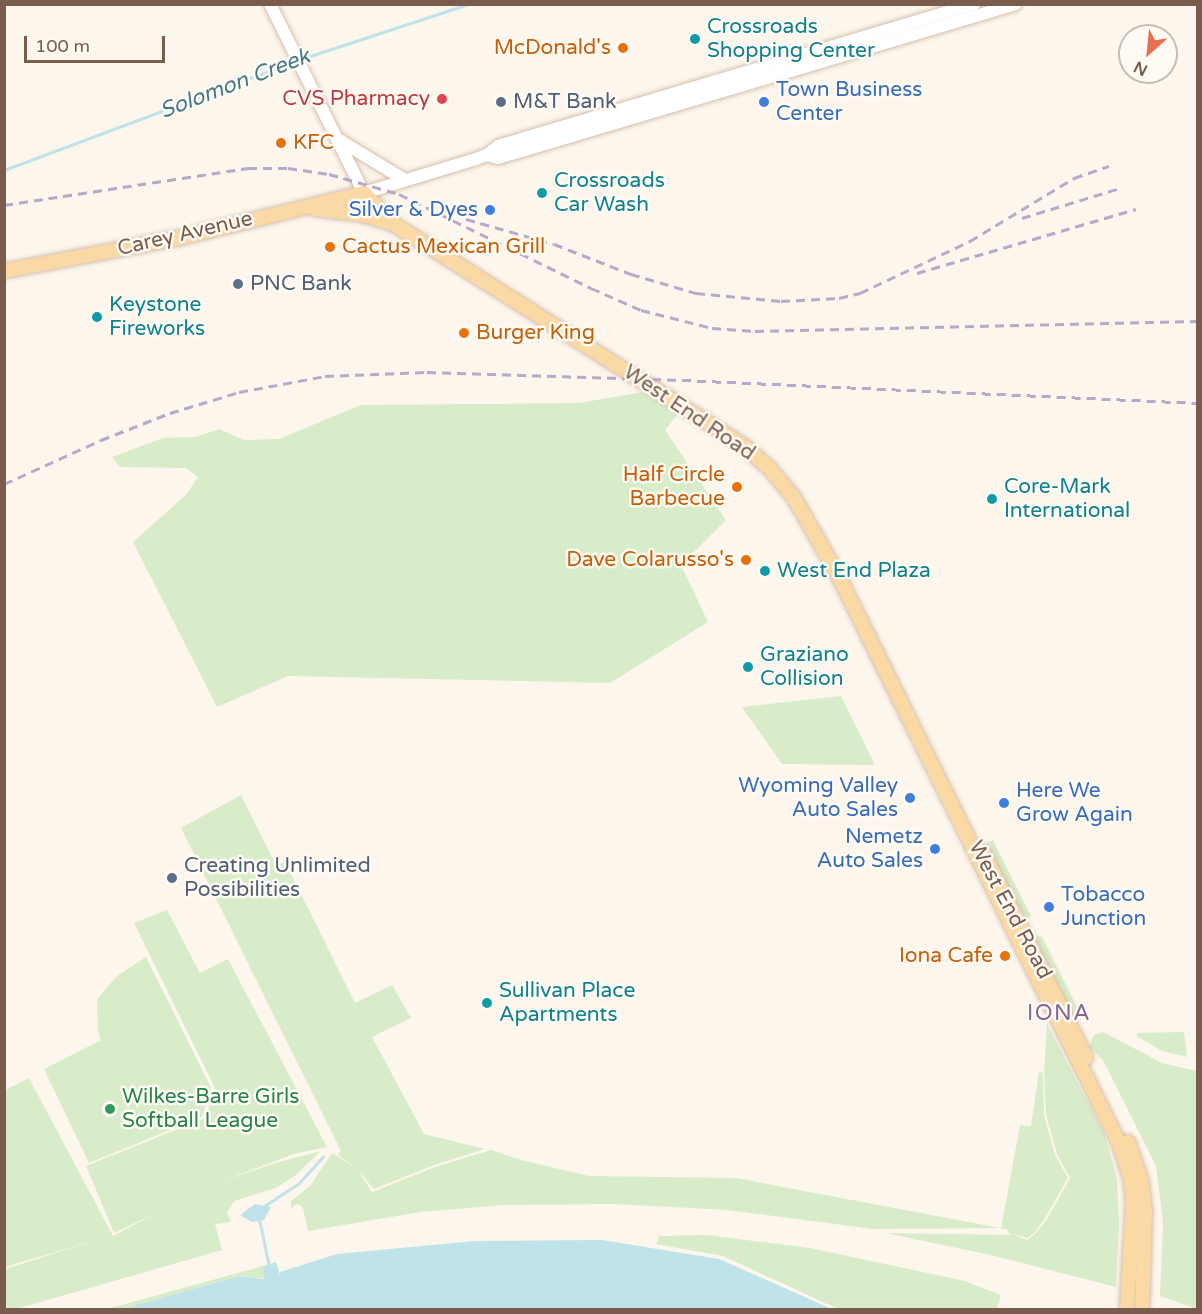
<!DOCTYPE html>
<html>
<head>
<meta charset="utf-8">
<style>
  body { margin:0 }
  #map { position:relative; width:1202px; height:1314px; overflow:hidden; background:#fdf6ec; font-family:"Varela Round",sans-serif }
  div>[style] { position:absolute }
  .green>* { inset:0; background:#d8ecc9 }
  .water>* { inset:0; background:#bfe3e8 }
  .stream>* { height:3px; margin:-1.5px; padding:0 1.5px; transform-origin:1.5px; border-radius:1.5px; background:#bfe3e8 }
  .roads { filter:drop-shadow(0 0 2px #d6c0b0) drop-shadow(0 0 2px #d6c0b0) }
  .secondary>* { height:12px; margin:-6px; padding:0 6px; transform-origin:6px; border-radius:6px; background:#fff }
  .primary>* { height:14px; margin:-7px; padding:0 7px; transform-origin:7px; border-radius:7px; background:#fbd9a5 }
  .rail>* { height:3px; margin-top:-1.5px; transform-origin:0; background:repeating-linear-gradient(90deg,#b9a8c9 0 9px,transparent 0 15px) }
  .dots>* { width:16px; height:16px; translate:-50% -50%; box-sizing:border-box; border:3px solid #fffaf3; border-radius:50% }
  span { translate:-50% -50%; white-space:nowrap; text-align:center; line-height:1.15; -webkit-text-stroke:5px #fffaf3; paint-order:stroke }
  .culture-label { font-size:21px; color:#0d838f }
  .left { translate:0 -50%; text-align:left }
  .food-label { font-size:21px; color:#c56008 }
  .right { translate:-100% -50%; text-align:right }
  .shop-label { font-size:21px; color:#366cbe }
  .health-label { font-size:21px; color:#be3a42 }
  .service-label { font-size:21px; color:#4e5e75 }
  .street-label { font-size:21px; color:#7a5c4d }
  .leisure-label { font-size:21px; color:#27864d }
  .water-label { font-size:22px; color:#437c86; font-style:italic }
  .neighbourhood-label { font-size:22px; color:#846695; letter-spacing:1.5px }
  .frame { position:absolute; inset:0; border:6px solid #7a5c4d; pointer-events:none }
  .north { position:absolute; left:1118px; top:24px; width:60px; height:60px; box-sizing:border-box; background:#fffaf3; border:2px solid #cabbb1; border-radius:50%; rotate:207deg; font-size:16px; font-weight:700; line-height:24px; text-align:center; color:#7a5c4d }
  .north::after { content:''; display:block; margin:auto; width:21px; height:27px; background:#e76f51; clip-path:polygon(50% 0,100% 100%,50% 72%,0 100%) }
  .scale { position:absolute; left:24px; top:36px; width:141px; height:27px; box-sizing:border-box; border:3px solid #7a5c4d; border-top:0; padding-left:8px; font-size:18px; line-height:21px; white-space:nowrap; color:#7a5c4d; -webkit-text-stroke:4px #fffaf3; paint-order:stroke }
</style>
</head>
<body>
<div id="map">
  <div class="green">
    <i style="clip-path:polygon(643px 392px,678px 414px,665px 430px,726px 520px,681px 565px,708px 622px,610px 683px,288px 676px,217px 707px,133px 542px,186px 495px,198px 477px,186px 468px,120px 467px,112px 457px,163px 438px,196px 437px,219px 429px,244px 440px,279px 439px,361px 405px,579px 403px)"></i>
    <i style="clip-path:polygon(841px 696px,875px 765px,782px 764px,742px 707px)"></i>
    <i style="clip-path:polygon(241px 795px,276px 865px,285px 862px,355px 1003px,392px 985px,411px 1018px,372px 1037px,424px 1134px,485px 1149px,434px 1165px,374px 1189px,357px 1169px,372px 1192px,435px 1167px,491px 1150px,521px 1160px,589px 1176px,736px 1178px,1000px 1228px,873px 1229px,727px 1210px,615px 1204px,503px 1205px,421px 1212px,308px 1231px,303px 1208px,298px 1204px,291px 1208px,291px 1201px,310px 1186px,332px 1153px,356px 1168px,338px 1155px,341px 1151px,181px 828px)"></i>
    <i style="clip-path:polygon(993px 840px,1031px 916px,1027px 921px,1024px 921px,987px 847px,987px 843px)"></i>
    <i style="clip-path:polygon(167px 910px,200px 973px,228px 959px,327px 1147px,294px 1154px,219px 1182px,275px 1163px,321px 1151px,297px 1174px,276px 1188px,234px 1201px,227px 1213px,231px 1222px,215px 1224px,222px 1250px,16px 1309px,5px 1309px,5px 1269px,100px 1239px,5px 1267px,5px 1090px,29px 1078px,113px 1236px,158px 1212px,114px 1233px,86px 1166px,205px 1118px,215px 1088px,134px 923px)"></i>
    <i style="clip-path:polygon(1036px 935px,1042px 937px,1081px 1015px,1078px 1022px,1076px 1023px,1033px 938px)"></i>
    <i style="clip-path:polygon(146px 957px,211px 1088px,202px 1117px,89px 1163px,44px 1069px,101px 1040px,98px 1032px,97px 999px,117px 976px)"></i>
    <i style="clip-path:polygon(1047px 1024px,1105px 1135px,1117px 1179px,1119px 1224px,1116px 1287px,991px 1255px,885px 1233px,1011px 1235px,1006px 1229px,1001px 1229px,1020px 1125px,1031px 1126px,1039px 1072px,1043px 1073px,1044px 1115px,1055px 1155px,1068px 1178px,1044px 1220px,1033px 1234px,1027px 1238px,1011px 1233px,1027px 1240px,1035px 1234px,1046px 1221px,1070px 1178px,1057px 1154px,1046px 1115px,1044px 1072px)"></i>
    <i style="clip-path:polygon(1103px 1032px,1162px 1063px,1197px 1071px,1197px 1309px,1160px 1296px,1163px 1222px,1156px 1166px,1103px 1060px,1089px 1047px,1094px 1035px)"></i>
    <i style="clip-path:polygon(1184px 1032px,1187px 1057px,1162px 1051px,1137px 1036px,1137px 1033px)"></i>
    <i style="clip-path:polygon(706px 1235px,810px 1248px,965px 1281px,1001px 1295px,997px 1309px,838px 1309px,723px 1256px,656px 1244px,659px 1236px)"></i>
    <i style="clip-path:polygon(263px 1266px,264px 1278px,238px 1276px,127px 1309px,103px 1310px)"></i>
  </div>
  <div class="water">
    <i style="clip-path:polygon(255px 1204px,271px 1207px,264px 1220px,252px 1222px,240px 1215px)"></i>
    <i style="clip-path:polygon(602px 1240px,719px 1259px,832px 1309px,124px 1309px,239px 1276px,264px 1279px,263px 1266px,276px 1262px,280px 1275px,280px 1272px,337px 1254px,475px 1241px)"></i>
  </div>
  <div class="stream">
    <i style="left:301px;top:59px;width:176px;rotate:-18.2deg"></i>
    <i style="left:4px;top:170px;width:311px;rotate:-20.5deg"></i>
    <i style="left:264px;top:1206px;width:42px;rotate:-33.3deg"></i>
    <i style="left:299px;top:1183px;width:36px;rotate:-48deg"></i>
    <i style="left:259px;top:1219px;width:48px;rotate:78deg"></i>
  </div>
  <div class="roads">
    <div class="secondary">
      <i style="left:270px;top:4px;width:211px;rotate:63.6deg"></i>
      <i style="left:364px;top:193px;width:117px;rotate:-16.9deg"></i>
      <i style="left:476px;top:159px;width:12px;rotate:-20deg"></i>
      <i style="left:487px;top:155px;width:14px;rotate:-39deg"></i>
      <i style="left:498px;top:146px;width:497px;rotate:-16.6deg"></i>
      <i style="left:339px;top:140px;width:77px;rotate:31.2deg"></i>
      <i style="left:487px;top:155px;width:11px;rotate:15deg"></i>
      <i style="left:498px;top:158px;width:540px;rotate:-16.56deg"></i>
    </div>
    <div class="primary">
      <i style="left:316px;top:209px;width:44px;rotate:6.5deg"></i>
      <i style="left:360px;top:214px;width:32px;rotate:16deg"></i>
      <i style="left:4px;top:271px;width:178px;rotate:-10.7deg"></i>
      <i style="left:179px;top:238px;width:190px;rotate:-13.7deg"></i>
      <i style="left:364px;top:193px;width:41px;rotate:47deg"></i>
      <i style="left:392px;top:223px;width:360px;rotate:32.3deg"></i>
      <i style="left:696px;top:415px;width:59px;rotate:33.1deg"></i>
      <i style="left:745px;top:447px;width:33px;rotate:41deg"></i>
      <i style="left:770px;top:469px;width:35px;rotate:50deg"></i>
      <i style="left:793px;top:496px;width:91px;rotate:60.3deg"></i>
      <i style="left:838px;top:575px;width:634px;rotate:63.68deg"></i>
      <i style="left:1119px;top:1143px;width:40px;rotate:72deg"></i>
      <i style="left:1131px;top:1181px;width:19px;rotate:84deg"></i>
      <i style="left:1133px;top:1200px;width:110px;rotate:93.1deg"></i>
      <i style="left:983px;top:852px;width:230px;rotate:63.4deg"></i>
      <i style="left:1128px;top:1142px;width:39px;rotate:71deg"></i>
      <i style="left:1141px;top:1179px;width:31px;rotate:83deg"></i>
      <i style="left:1145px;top:1210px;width:100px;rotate:91.7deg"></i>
    </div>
  </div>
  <div class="rail">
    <i style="left:4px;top:205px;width:247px;rotate:-8.6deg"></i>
    <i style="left:248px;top:168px;width:40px"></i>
    <i style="left:288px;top:168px;width:41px;rotate:8.3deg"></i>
    <i style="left:329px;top:174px;width:73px;rotate:15.9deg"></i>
    <i style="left:399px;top:194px;width:214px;rotate:26.1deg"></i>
    <i style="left:591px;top:288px;width:55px;rotate:23.7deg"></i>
    <i style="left:641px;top:310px;width:73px;rotate:14.2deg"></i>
    <i style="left:712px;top:328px;width:43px;rotate:4deg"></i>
    <i style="left:755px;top:331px;width:443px;rotate:-1.3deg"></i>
    <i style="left:1022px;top:218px;width:102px;rotate:-17deg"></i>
    <i style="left:466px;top:219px;width:91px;rotate:15.9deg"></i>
    <i style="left:554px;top:244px;width:83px;rotate:21.3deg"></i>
    <i style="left:631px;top:274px;width:68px;rotate:16.3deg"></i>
    <i style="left:696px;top:293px;width:85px;rotate:5.4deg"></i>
    <i style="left:781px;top:301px;width:58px;rotate:-3deg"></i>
    <i style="left:839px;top:298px;width:22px;rotate:-13deg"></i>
    <i style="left:860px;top:293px;width:122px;rotate:-25.3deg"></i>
    <i style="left:970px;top:241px;width:122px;rotate:-31.2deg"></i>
    <i style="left:1074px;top:178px;width:37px;rotate:-19deg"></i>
    <i style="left:917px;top:273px;width:228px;rotate:-16.3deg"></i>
    <i style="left:4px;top:484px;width:107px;rotate:-24.4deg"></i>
    <i style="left:101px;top:440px;width:74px;rotate:-21.4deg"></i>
    <i style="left:170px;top:413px;width:72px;rotate:-16.9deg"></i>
    <i style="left:239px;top:392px;width:87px;rotate:-10.5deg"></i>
    <i style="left:325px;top:376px;width:102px;rotate:-2.2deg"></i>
    <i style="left:427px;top:372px;width:255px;rotate:1.8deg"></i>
    <i style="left:682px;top:380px;width:517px;rotate:2.55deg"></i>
  </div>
  <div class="dots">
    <i style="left:695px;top:39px;background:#0f9aa8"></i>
    <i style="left:623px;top:48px;background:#e8710a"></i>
    <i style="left:442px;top:99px;background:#e0444e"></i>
    <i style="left:501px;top:102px;background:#5c6f8a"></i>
    <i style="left:764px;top:102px;background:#3f7fe0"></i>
    <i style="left:281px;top:143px;background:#e8710a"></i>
    <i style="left:542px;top:193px;background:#0f9aa8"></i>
    <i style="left:490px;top:210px;background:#3f7fe0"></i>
    <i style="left:330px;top:247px;background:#e8710a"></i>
    <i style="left:238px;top:284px;background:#5c6f8a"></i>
    <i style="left:97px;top:317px;background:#0f9aa8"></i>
    <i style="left:464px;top:333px;background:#e8710a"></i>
    <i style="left:737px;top:487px;background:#e8710a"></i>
    <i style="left:992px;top:499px;background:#0f9aa8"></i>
    <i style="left:746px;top:560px;background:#e8710a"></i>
    <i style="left:765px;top:571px;background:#0f9aa8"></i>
    <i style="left:748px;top:667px;background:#0f9aa8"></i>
    <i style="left:910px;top:798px;background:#3f7fe0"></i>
    <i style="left:1004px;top:803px;background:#3f7fe0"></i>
    <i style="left:935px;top:849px;background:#3f7fe0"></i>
    <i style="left:172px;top:878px;background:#5c6f8a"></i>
    <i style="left:1049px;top:907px;background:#3f7fe0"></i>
    <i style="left:1005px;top:956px;background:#e8710a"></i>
    <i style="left:487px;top:1003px;background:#0f9aa8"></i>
    <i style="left:110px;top:1109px;background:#2e9e5b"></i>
  </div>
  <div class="culture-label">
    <span class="left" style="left:707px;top:39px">Crossroads<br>Shopping Center</span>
    <span class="left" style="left:554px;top:193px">Crossroads<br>Car Wash</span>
    <span class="left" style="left:109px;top:317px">Keystone<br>Fireworks</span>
    <span class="left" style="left:1004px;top:499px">Core-Mark<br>International</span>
    <span class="left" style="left:777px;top:571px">West End Plaza</span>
    <span class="left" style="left:760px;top:667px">Graziano<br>Collision</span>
    <span class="left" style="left:499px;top:1003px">Sullivan Place<br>Apartments</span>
  </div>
  <div class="food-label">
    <span class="right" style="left:611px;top:48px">McDonald's</span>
    <span class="left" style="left:293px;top:143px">KFC</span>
    <span class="left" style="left:342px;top:247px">Cactus Mexican Grill</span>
    <span class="left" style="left:476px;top:333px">Burger King</span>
    <span class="right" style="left:725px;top:487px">Half Circle<br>Barbecue</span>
    <span class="right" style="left:734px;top:560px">Dave Colarusso's</span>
    <span class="right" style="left:993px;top:956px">Iona Cafe</span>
  </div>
  <div class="shop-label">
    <span class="left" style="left:776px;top:102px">Town Business<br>Center</span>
    <span class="right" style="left:478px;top:210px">Silver &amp; Dyes</span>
    <span class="right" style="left:898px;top:798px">Wyoming Valley<br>Auto Sales</span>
    <span class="left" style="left:1016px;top:803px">Here We<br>Grow Again</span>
    <span class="right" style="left:923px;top:849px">Nemetz<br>Auto Sales</span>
    <span class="left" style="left:1061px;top:907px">Tobacco<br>Junction</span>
  </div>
  <div class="health-label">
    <span class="right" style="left:430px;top:99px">CVS Pharmacy</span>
  </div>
  <div class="service-label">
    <span class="left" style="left:513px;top:102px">M&amp;T Bank</span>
    <span class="left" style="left:250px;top:284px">PNC Bank</span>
    <span class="left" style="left:184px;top:878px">Creating Unlimited<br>Possibilities</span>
  </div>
  <div class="street-label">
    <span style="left:185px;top:234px;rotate:-13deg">Carey Avenue</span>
    <span style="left:689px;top:413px;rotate:34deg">West End Road</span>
    <span style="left:1010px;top:910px;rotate:62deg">West End Road</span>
  </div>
  <div class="leisure-label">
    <span class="left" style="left:122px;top:1109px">Wilkes-Barre Girls<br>Softball League</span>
  </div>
  <div class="water-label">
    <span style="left:235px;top:84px;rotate:-21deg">Solomon Creek</span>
  </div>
  <div class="neighbourhood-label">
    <span style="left:1059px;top:1014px">IONA</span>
  </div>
  <div class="frame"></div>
  <div class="north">N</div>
  <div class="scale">100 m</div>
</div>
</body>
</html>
